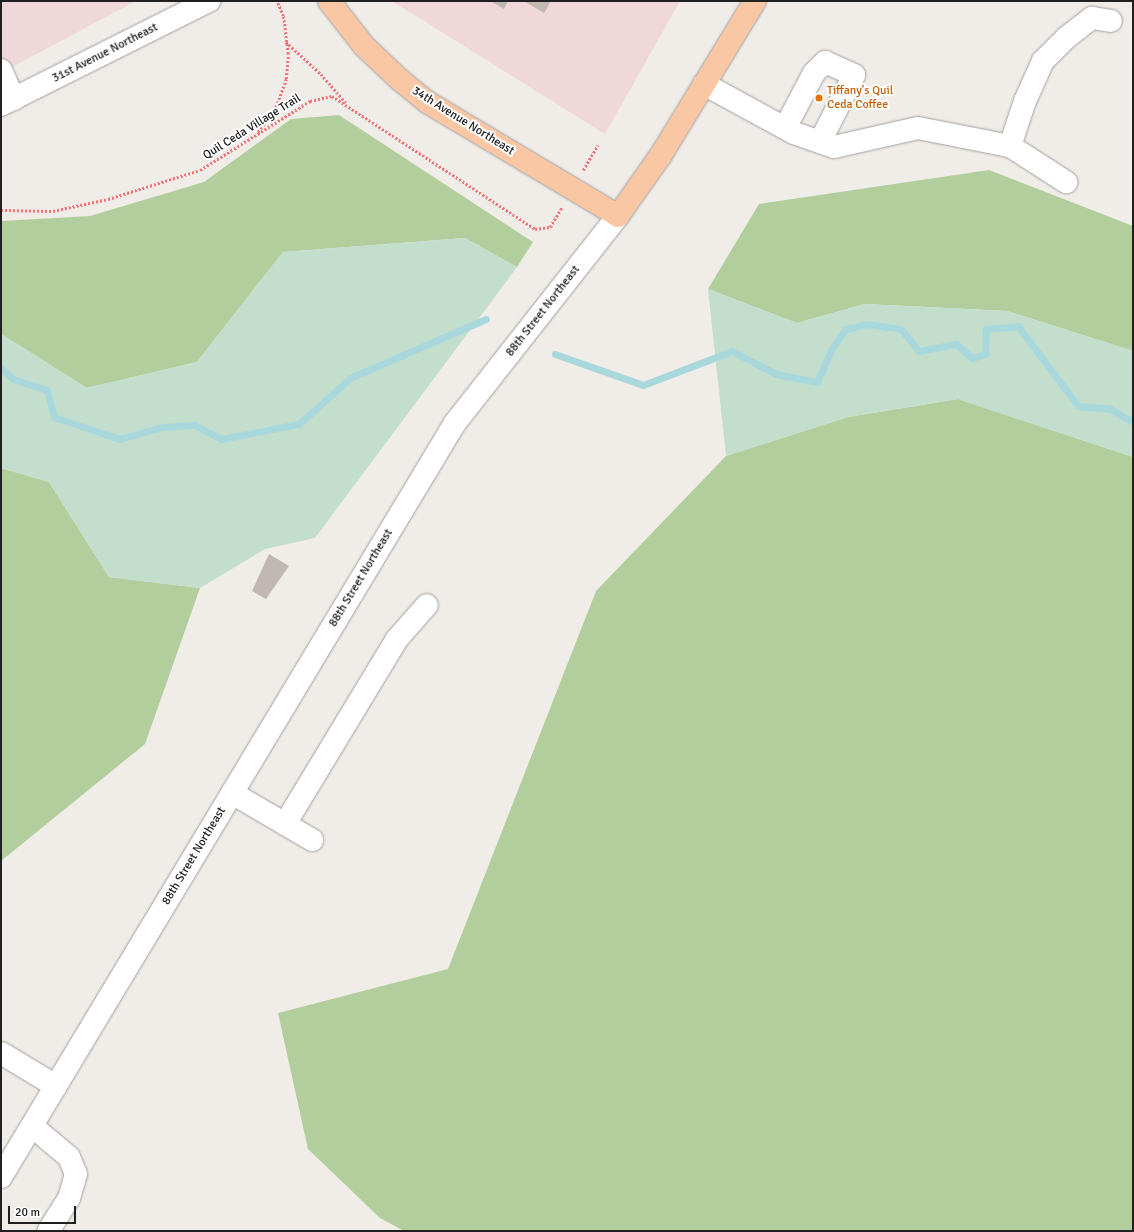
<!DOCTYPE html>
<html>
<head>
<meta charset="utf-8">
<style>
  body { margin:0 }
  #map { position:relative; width:1134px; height:1232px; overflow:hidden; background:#f0ece7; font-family:Signika,sans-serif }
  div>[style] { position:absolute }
  .commercial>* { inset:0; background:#f0d7da }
  .forest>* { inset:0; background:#b3ce9d }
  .wetland>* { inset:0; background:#c4dece }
  .stream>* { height:7px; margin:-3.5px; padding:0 3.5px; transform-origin:3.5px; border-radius:3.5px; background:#a9d8dc }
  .building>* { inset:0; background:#c1b7b3 }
  .path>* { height:2.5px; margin-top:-1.25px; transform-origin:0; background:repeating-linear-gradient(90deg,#f67279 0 2px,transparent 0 4px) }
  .roads { filter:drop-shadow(0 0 1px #a1a1a1) drop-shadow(0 0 1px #a1a1a1) }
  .minor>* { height:22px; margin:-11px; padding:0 11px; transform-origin:11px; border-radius:11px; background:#fff }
  .major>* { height:22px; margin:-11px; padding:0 11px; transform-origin:11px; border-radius:11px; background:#f9c7a3 }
  .dots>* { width:11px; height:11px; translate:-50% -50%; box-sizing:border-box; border:2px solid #fff; border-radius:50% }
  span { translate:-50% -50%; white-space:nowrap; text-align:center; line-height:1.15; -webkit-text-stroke:4px #fff; paint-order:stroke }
  .street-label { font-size:12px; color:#202020 }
  .food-label { font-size:12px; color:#c56008 }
  .left { translate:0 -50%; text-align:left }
  .frame { position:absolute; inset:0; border:2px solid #202020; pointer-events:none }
  .scale { position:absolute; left:8px; top:1206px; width:68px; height:18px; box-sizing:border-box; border:2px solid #202020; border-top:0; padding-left:5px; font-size:12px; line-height:14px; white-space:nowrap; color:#202020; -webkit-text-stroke:3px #fff; paint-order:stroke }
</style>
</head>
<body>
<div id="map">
  <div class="commercial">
    <i style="clip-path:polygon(1px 1px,136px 1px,1px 73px)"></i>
    <i style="clip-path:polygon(392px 1px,680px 1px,605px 134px)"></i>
  </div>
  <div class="forest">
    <i style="clip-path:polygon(339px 115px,533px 242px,517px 267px,465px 238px,283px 252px,197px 362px,87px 388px,1px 334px,1px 221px,90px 216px,204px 182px,291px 119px)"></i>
    <i style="clip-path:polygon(989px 170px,1133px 226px,1133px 351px,1007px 311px,865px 304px,797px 323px,708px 289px,759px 204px)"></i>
    <i style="clip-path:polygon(958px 399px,1133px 457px,1133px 1231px,404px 1231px,380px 1218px,308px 1149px,278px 1013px,448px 969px,596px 591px,726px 456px,848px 417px)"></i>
    <i style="clip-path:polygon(1px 468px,49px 482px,109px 577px,200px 588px,145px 744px,1px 861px)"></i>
  </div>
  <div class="wetland">
    <i style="clip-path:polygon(465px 238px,517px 267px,315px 538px,265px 549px,200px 588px,109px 577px,49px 482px,1px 468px,1px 334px,87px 388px,197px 362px,283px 252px)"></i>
    <i style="clip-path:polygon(708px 289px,797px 323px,865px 304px,1007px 311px,1133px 351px,1133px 457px,958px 399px,848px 417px,726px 456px)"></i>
  </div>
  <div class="stream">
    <i style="left:555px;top:354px;width:93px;rotate:19.4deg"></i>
    <i style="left:643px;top:385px;width:95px;rotate:-20.9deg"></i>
    <i style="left:732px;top:351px;width:50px;rotate:27.6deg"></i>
    <i style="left:776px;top:374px;width:42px;rotate:11deg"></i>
    <i style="left:817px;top:382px;width:37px;rotate:-66deg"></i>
    <i style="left:832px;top:348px;width:24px;rotate:-54deg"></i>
    <i style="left:846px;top:329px;width:21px;rotate:-14deg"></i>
    <i style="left:866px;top:324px;width:35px;rotate:8deg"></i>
    <i style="left:901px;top:329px;width:28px;rotate:51deg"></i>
    <i style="left:919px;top:351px;width:38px;rotate:-11deg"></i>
    <i style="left:956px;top:344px;width:21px;rotate:41deg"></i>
    <i style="left:972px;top:358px;width:14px;rotate:-17deg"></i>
    <i style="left:985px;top:354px;width:25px;rotate:-88deg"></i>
    <i style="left:986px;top:329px;width:32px;rotate:-5deg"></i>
    <i style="left:1018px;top:326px;width:100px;rotate:53.1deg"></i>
    <i style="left:1078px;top:406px;width:32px;rotate:5deg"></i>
    <i style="left:1110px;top:409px;width:26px;rotate:29deg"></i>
    <i style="left:1px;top:368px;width:16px;rotate:43deg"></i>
    <i style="left:13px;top:379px;width:36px;rotate:18deg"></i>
    <i style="left:47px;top:390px;width:28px;rotate:75deg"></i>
    <i style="left:54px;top:417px;width:70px;rotate:18.4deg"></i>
    <i style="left:120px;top:439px;width:44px;rotate:-15.9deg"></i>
    <i style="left:162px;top:427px;width:32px;rotate:-4deg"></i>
    <i style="left:194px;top:425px;width:30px;rotate:27deg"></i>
    <i style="left:221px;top:439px;width:79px;rotate:-10.9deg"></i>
    <i style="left:299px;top:424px;width:69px;rotate:-42deg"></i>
    <i style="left:350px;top:378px;width:148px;rotate:-23.5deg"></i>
  </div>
  <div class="building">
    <i style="clip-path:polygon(490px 1px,508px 1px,504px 9px)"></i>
    <i style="clip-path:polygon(524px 1px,551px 1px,544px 13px)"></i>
    <i style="clip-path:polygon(269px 554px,289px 566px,266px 599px,252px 591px)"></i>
  </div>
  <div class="path">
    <i style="left:286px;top:42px;width:47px;rotate:42.4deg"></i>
    <i style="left:321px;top:74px;width:40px;rotate:49deg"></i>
    <i style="left:258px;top:132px;width:31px;rotate:-54deg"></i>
    <i style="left:276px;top:107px;width:30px;rotate:-70deg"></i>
    <i style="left:286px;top:79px;width:25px;rotate:-85deg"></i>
    <i style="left:288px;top:54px;width:38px;rotate:-97deg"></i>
    <i style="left:283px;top:16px;width:16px;rotate:-112deg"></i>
    <i style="left:583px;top:170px;width:29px;rotate:-59deg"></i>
    <i style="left:1px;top:210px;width:52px;rotate:1.1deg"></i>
    <i style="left:53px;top:211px;width:56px;rotate:-12.3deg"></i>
    <i style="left:108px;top:199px;width:96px;rotate:-17.5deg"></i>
    <i style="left:200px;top:170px;width:130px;rotate:-32.1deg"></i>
    <i style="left:310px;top:101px;width:23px;rotate:-13deg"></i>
    <i style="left:332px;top:96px;width:243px;rotate:33.2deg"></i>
    <i style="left:535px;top:229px;width:15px;rotate:-8deg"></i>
    <i style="left:550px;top:227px;width:23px;rotate:-59deg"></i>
  </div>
  <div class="roads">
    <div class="minor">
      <i style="left:1px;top:70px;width:32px;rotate:66deg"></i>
      <i style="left:704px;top:84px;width:102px;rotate:28.6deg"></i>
      <i style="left:794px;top:133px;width:42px;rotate:19.3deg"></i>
      <i style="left:834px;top:147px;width:86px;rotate:-12.7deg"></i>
      <i style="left:918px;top:128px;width:94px;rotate:11.1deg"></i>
      <i style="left:1010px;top:146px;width:67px;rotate:32.7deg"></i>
      <i style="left:1px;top:105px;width:233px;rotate:-26.6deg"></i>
      <i style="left:785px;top:128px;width:62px;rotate:-62.2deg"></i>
      <i style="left:814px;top:73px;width:16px;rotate:-45deg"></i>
      <i style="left:825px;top:62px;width:32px;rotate:24deg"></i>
      <i style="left:854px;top:75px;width:75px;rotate:116.9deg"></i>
      <i style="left:1010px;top:146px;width:47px;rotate:-71.6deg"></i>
      <i style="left:1025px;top:101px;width:44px;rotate:-65.8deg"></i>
      <i style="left:1043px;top:61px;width:33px;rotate:-45deg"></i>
      <i style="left:1066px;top:38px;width:33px;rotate:-38deg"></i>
      <i style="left:1092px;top:18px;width:19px;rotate:9deg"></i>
      <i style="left:232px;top:793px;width:93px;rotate:30.4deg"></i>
      <i style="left:285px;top:824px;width:216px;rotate:-58.8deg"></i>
      <i style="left:397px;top:639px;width:45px;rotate:-48.6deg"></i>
      <i style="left:1px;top:1053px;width:64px;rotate:31deg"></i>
      <i style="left:32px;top:1126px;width:48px;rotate:40deg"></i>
      <i style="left:69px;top:1157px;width:18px;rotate:68deg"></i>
      <i style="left:76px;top:1174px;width:25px;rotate:106deg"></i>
      <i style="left:69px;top:1198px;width:39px;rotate:122deg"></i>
      <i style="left:1px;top:1177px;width:880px;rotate:-58.95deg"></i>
      <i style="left:455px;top:423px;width:263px;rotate:-51.8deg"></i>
    </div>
    <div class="major">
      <i style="left:329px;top:1px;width:57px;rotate:52.1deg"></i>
      <i style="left:364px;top:46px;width:50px;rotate:43.4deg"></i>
      <i style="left:400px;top:80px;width:35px;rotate:39deg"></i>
      <i style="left:427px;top:102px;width:222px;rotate:30.8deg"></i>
      <i style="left:618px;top:216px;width:75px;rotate:-54.8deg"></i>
      <i style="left:661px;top:155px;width:180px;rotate:-58.6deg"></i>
    </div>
  </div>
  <div class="dots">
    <i style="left:819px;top:98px;background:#e8710a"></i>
  </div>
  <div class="street-label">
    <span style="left:105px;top:53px;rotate:-27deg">31st Avenue Northeast</span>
    <span style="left:463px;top:121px;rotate:32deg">34th Avenue Northeast</span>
    <span style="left:252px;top:127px;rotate:-32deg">Quil Ceda Village Trail</span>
    <span style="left:543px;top:311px;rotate:-52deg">88th Street Northeast</span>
    <span style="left:361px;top:578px;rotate:-59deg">88th Street Northeast</span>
    <span style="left:194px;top:856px;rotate:-59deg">88th Street Northeast</span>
  </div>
  <div class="food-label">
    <span class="left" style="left:827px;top:98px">Tiffany's Quil<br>Ceda Coffee</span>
  </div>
  <div class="frame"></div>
  <div class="scale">20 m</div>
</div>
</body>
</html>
